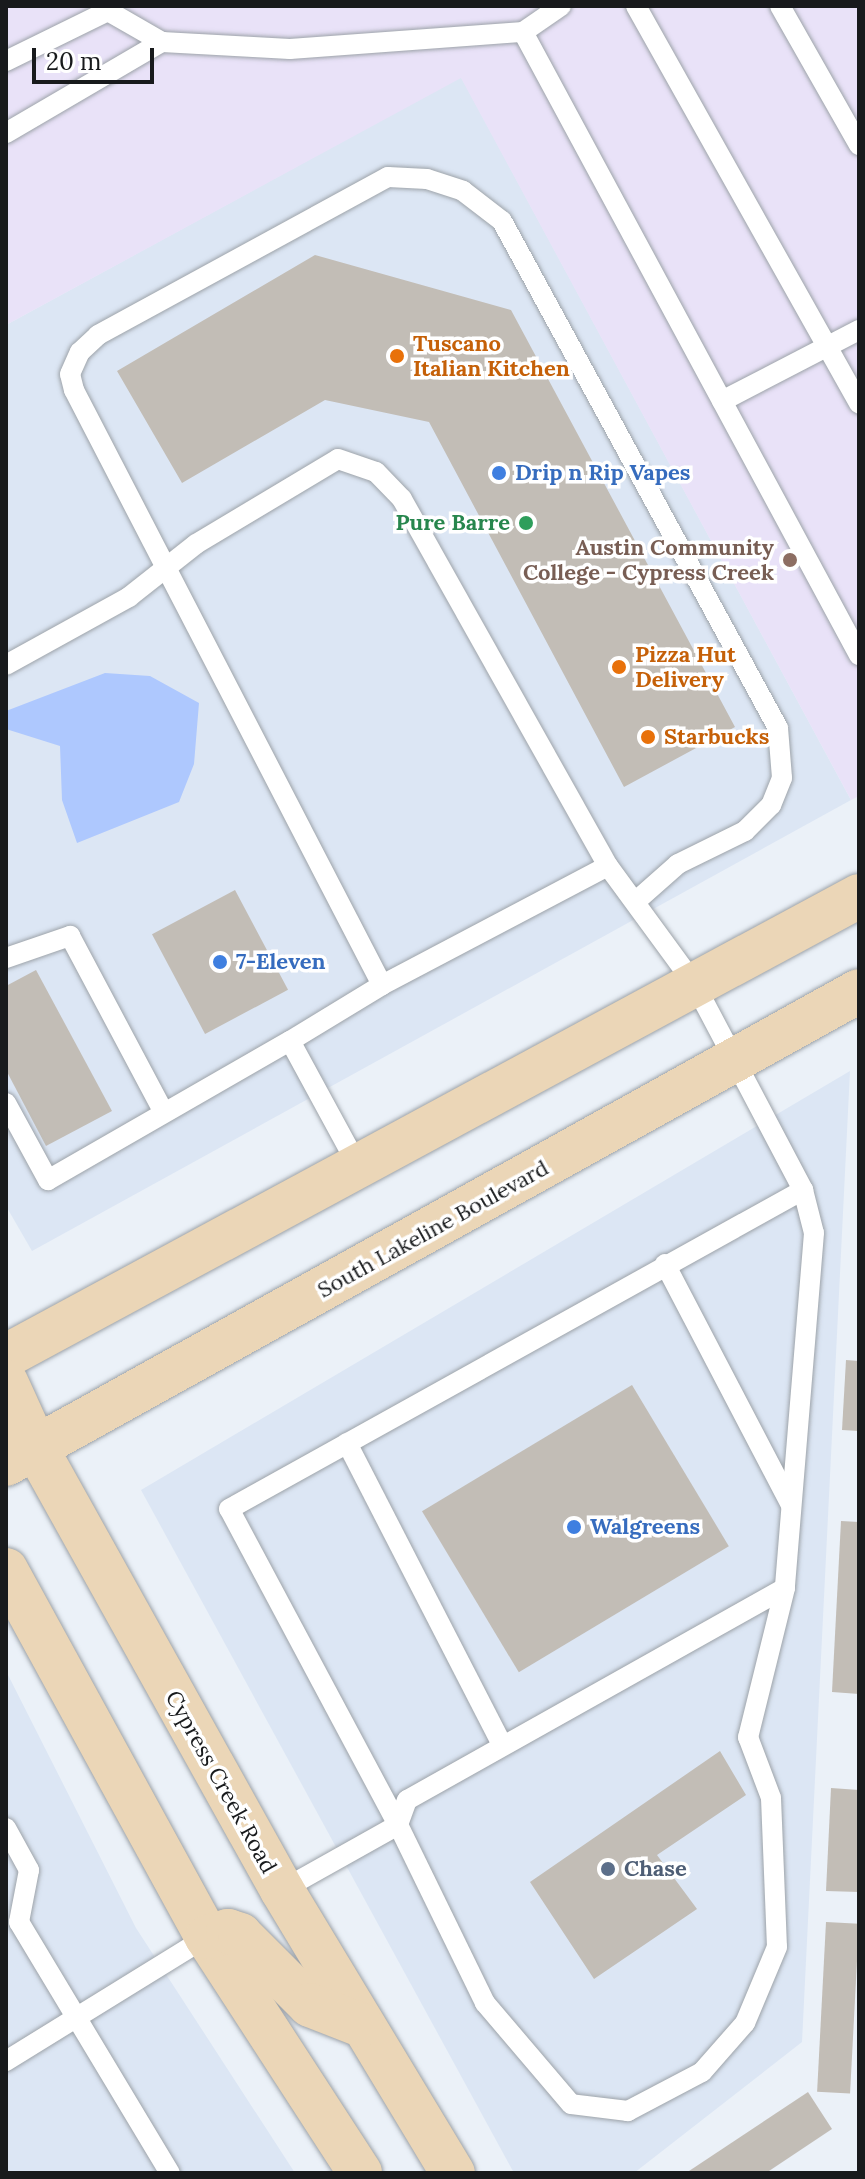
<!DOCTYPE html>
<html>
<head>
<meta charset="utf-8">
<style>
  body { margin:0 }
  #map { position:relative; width:865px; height:2179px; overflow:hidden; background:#ebf1f8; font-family:Lora,serif }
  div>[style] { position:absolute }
  .built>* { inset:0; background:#dce6f4 }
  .education>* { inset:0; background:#e9e2f8 }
  .water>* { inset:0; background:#aec8fe }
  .building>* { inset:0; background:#c2bdb6; transform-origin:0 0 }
  .roads { filter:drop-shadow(0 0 2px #9da3a9) drop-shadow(0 0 2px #9da3a9) }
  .lane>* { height:20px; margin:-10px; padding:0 10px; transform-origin:10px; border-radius:10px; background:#fff }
  .secondary>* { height:44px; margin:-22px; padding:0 22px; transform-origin:22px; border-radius:22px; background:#ebd6b7 }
  .dots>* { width:22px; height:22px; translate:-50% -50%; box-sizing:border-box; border:4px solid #fff; border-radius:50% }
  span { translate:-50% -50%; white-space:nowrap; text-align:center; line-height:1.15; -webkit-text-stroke:7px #fff; paint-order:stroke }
  .food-label { font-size:22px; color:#c56008; font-weight:700 }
  .left { translate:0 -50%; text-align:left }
  .shop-label { font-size:22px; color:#366cbe; font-weight:700 }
  .leisure-label { font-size:22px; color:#27864d; font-weight:700 }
  .right { translate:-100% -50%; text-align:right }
  .education-label { font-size:22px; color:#785e54; font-weight:700 }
  .street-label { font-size:22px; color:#181a1c }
  .service-label { font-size:22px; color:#4e5e75; font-weight:700 }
  .frame { position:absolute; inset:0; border:8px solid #181a1c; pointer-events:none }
  .scale { position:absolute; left:32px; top:48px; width:122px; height:36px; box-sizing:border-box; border:4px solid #181a1c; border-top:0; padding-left:10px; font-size:24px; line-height:28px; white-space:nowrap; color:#181a1c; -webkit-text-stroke:6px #fff; paint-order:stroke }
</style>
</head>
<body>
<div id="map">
  <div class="built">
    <i style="clip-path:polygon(461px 77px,851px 800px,32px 1251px,6px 1206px,6px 325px)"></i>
    <i style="clip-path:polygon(850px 1071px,802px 2042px,634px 2173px,514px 2173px,141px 1490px)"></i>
    <i style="clip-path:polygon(6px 1671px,136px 1928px,295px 2173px,6px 2173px)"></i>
  </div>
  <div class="education">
    <i style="clip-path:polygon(6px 6px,859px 6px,859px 796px,851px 800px,461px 78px,6px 325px)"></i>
  </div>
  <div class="water">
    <i style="clip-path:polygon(105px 673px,150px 676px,199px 703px,194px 764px,179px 802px,77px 843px,62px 800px,60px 746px,6px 729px,6px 711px)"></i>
  </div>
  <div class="building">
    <i style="clip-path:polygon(315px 255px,511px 310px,735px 727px,624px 787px,429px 422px,325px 400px,182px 483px,117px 371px)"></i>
    <i style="left:235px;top:890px;width:113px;height:94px;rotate:62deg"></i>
    <i style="clip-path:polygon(36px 970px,112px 1111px,46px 1146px,6px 1070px,6px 986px)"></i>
    <i style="clip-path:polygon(846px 1360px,859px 1361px,859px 1431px,842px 1430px)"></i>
    <i style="left:632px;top:1385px;width:188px;height:245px;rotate:59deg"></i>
    <i style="clip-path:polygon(841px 1521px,859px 1522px,859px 1694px,832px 1692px)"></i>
    <i style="clip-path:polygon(720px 1751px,746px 1795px,657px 1855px,697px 1909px,594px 1979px,530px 1882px)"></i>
    <i style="clip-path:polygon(831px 1788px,859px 1790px,859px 1892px,826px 1891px)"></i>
    <i style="left:826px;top:1922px;width:33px;height:170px;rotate:3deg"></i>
    <i style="clip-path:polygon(808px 2092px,832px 2129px,766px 2173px,686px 2173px)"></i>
  </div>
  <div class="roads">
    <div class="lane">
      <i style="left:636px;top:6px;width:456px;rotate:60.7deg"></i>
      <i style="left:780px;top:6px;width:160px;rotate:60.4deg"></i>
      <i style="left:523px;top:32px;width:708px;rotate:61.66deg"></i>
      <i style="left:6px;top:61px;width:114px;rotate:-26.1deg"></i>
      <i style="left:108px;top:11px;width:62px;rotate:29.9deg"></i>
      <i style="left:6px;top:133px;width:181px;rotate:-30.3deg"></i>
      <i style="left:162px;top:42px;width:128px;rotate:3.1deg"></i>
      <i style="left:290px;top:49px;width:234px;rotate:-4.2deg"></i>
      <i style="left:523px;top:32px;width:46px;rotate:-34.4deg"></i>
      <i style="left:722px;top:401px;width:154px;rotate:-27.4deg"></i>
      <i style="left:6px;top:665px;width:141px;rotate:-28.9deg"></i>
      <i style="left:129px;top:597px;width:85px;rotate:-38.3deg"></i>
      <i style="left:196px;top:544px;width:165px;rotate:-30.9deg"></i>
      <i style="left:338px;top:459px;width:40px;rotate:18.9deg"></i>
      <i style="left:376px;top:472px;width:37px;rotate:46deg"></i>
      <i style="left:402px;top:499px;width:421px;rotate:60.7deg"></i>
      <i style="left:608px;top:866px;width:147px;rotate:53.8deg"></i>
      <i style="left:695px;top:985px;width:232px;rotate:62.2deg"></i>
      <i style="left:803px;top:1190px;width:44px;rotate:75.7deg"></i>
      <i style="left:814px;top:1233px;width:356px;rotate:94.7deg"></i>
      <i style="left:785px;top:1588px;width:433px;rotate:150.7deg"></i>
      <i style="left:407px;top:1800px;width:27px;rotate:110deg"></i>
      <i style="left:398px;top:1825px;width:133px;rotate:150.7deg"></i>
      <i style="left:6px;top:958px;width:68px;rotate:-19deg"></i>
      <i style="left:70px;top:936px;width:200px;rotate:62deg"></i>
      <i style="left:382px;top:985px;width:255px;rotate:-27.8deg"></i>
      <i style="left:6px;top:1103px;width:88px;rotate:61.4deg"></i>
      <i style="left:48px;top:1180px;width:279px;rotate:-29.9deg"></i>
      <i style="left:358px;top:1166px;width:142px;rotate:-118.5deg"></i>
      <i style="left:290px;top:1041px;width:108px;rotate:-31.3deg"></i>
      <i style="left:382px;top:985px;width:670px;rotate:-117.37deg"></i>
      <i style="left:74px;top:390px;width:16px;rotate:-104deg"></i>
      <i style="left:70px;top:374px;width:24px;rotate:-66deg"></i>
      <i style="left:80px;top:352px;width:25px;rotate:-43deg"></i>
      <i style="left:98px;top:335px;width:330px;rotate:-28.6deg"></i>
      <i style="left:388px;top:177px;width:39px;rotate:3deg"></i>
      <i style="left:427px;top:179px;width:38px;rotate:18deg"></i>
      <i style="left:463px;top:191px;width:49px;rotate:37.6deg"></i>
      <i style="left:502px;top:221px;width:577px;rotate:61.44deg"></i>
      <i style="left:778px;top:728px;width:50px;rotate:85.4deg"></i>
      <i style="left:782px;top:778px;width:29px;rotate:112deg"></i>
      <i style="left:771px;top:805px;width:37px;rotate:135deg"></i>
      <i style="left:745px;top:831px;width:75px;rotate:153.8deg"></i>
      <i style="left:678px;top:864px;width:57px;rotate:138.5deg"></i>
      <i style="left:665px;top:1264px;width:272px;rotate:62.4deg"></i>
      <i style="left:347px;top:1443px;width:339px;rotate:62.8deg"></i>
      <i style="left:785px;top:1588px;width:154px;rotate:103.9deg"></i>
      <i style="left:748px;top:1737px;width:65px;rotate:69.3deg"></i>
      <i style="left:771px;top:1798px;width:149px;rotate:87.7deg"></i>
      <i style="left:777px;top:1947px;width:82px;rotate:112.8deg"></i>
      <i style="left:745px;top:2023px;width:65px;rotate:131.3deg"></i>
      <i style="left:702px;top:2072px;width:84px;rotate:152.2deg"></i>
      <i style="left:628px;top:2111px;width:57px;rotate:-173deg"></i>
      <i style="left:571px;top:2104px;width:133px;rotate:-130.4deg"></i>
      <i style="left:485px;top:2003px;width:198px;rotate:-116deg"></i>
      <i style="left:398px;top:1825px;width:358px;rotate:-118.1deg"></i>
      <i style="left:229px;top:1509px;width:657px;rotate:-29.06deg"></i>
      <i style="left:6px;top:1828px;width:48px;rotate:61.3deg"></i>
      <i style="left:29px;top:1870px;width:53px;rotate:100.9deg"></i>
      <i style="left:19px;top:1922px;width:293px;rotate:59deg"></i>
      <i style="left:6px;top:2061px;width:236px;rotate:-31.7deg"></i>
    </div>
    <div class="secondary">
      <i style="left:6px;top:1356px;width:969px;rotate:-28.34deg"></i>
      <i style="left:6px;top:1382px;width:72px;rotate:65.6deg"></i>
      <i style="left:36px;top:1448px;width:506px;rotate:60.9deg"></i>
      <i style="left:282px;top:1890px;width:331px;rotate:58.9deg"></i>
      <i style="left:6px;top:1464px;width:975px;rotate:-29.01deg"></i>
      <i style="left:6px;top:1570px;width:418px;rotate:61.3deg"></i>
      <i style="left:207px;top:1937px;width:281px;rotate:57deg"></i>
      <i style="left:207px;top:1937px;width:22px;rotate:-16deg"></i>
      <i style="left:228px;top:1931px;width:13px;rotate:18deg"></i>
      <i style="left:240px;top:1935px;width:99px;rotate:45deg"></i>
      <i style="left:310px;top:2005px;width:55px;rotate:21.4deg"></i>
    </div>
  </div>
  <div class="dots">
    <i style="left:397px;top:356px;background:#e8710a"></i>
    <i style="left:499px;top:473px;background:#3f7fe0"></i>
    <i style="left:526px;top:523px;background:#2e9e5b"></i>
    <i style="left:790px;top:560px;background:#8d6e63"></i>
    <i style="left:619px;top:667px;background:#e8710a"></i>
    <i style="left:648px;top:737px;background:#e8710a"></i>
    <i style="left:220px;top:962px;background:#3f7fe0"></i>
    <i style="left:574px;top:1527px;background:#3f7fe0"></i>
    <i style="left:608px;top:1869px;background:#5c6f8a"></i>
  </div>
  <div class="food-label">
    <span class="left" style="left:413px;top:356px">Tuscano<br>Italian Kitchen</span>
    <span class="left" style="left:635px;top:667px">Pizza Hut<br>Delivery</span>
    <span class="left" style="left:664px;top:737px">Starbucks</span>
  </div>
  <div class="shop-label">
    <span class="left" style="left:515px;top:473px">Drip n Rip Vapes</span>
    <span class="left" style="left:236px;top:962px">7-Eleven</span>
    <span class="left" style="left:590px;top:1527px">Walgreens</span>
  </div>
  <div class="leisure-label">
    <span class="right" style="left:510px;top:523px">Pure Barre</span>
  </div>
  <div class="education-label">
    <span class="right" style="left:774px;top:560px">Austin Community<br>College - Cypress Creek</span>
  </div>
  <div class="street-label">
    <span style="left:433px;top:1229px;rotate:-29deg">South Lakeline Boulevard</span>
    <span style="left:221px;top:1782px;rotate:61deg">Cypress Creek Road</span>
  </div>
  <div class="service-label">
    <span class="left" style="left:624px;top:1869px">Chase</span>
  </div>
  <div class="frame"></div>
  <div class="scale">20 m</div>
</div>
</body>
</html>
